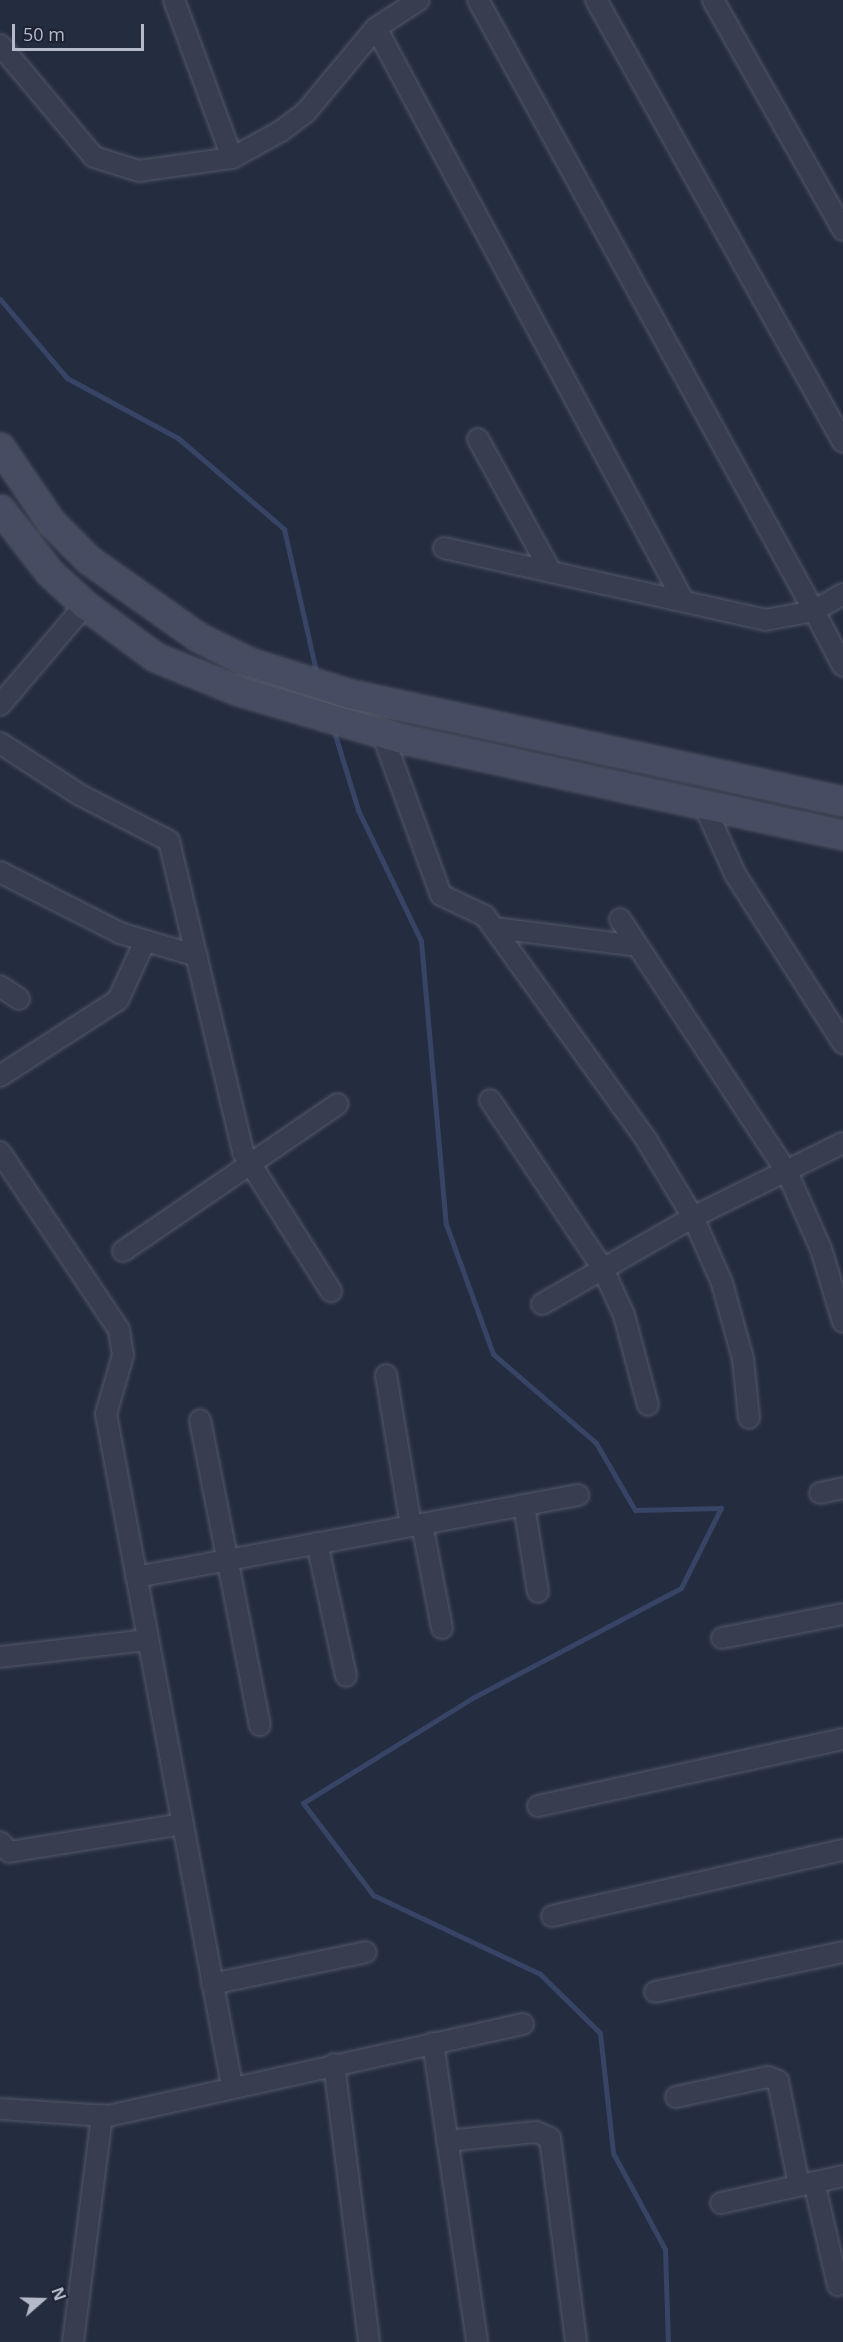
<!DOCTYPE html>
<html>
<head>
<meta charset="utf-8">
<style>
  body { margin:0 }
  #map { position:relative; width:843px; height:2342px; overflow:hidden; background:#242c3f; font-family:"Open Sans",sans-serif }
  div>[style] { position:absolute }
  .stream>* { height:5px; margin:-2.5px; padding:0 2.5px; transform-origin:2.5px; border-radius:2.5px; background:#384466 }
  .roads { filter:drop-shadow(0 0 2px #535969) drop-shadow(0 0 2px #535969) }
  .street>* { height:20px; margin:-10px; padding:0 10px; transform-origin:10px; border-radius:10px; background:#383e4f }
  .secondary>* { height:27px; margin:-13.5px; padding:0 13.5px; transform-origin:13.5px; border-radius:13.5px; background:#464d62 }
  span { translate:-50% -50%; white-space:nowrap; text-align:center; line-height:1.15; -webkit-text-stroke:4.5px #1d2334; paint-order:stroke }
  .north { position:absolute; left:12px; top:2270px; width:60px; height:60px; -webkit-text-stroke:4px #1d2334; paint-order:stroke; rotate:70deg; font-size:16px; font-weight:700; line-height:24px; text-align:center; color:#b5bac9 }
  .north::after { content:''; display:block; margin:auto; width:21px; height:27px; background:#b5bac9; clip-path:polygon(50% 0,100% 100%,50% 72%,0 100%) }
  .scale { position:absolute; left:12px; top:24px; width:132px; height:27px; box-sizing:border-box; border:3px solid #b5bac9; border-top:0; padding-left:8px; font-size:18px; line-height:21px; white-space:nowrap; color:#b5bac9; -webkit-text-stroke:4px #1d2334; paint-order:stroke }
</style>
</head>
<body>
<div id="map">
  <div class="stream">
    <i style="left:0;top:299px;width:104px;rotate:49.7deg"></i>
    <i style="left:67px;top:378px;width:126px;rotate:28.4deg"></i>
    <i style="left:178px;top:438px;width:140px;rotate:40.6deg"></i>
    <i style="left:284px;top:529px;width:151px;rotate:77.3deg"></i>
    <i style="left:333px;top:728px;width:86px;rotate:73deg"></i>
    <i style="left:358px;top:810px;width:145px;rotate:64.3deg"></i>
    <i style="left:421px;top:941px;width:284px;rotate:85deg"></i>
    <i style="left:446px;top:1224px;width:138px;rotate:70.1deg"></i>
    <i style="left:493px;top:1354px;width:136px;rotate:40.8deg"></i>
    <i style="left:596px;top:1443px;width:78px;rotate:59.8deg"></i>
    <i style="left:635px;top:1510px;width:86px;rotate:-1.3deg"></i>
    <i style="left:721px;top:1508px;width:89px;rotate:116.6deg"></i>
    <i style="left:681px;top:1588px;width:234px;rotate:152.2deg"></i>
    <i style="left:474px;top:1697px;width:201px;rotate:148.2deg"></i>
    <i style="left:303px;top:1803px;width:116px;rotate:52.7deg"></i>
    <i style="left:373px;top:1895px;width:185px;rotate:25.3deg"></i>
    <i style="left:540px;top:1974px;width:84px;rotate:44.5deg"></i>
    <i style="left:600px;top:2033px;width:121px;rotate:83.8deg"></i>
    <i style="left:613px;top:2153px;width:109px;rotate:61.6deg"></i>
    <i style="left:665px;top:2249px;width:93px;rotate:88.2deg"></i>
  </div>
  <div class="roads">
    <div class="street">
      <i style="left:174px;top:0;width:168px;rotate:69.8deg"></i>
      <i style="left:596px;top:0;width:506px;rotate:60.8deg"></i>
      <i style="left:713px;top:0;width:264px;rotate:60.5deg"></i>
      <i style="left:376px;top:28px;width:651px;rotate:61.78deg"></i>
      <i style="left:0;top:45px;width:146px;rotate:50deg"></i>
      <i style="left:94px;top:157px;width:47px;rotate:17.3deg"></i>
      <i style="left:139px;top:171px;width:94px;rotate:-8deg"></i>
      <i style="left:232px;top:158px;width:56px;rotate:-28.9deg"></i>
      <i style="left:281px;top:131px;width:31px;rotate:-37deg"></i>
      <i style="left:306px;top:112px;width:109px;rotate:-50.2deg"></i>
      <i style="left:376px;top:28px;width:51px;rotate:-33.1deg"></i>
      <i style="left:478px;top:439px;width:152px;rotate:61.2deg"></i>
      <i style="left:444px;top:548px;width:329px;rotate:12.6deg"></i>
      <i style="left:765px;top:620px;width:50px;rotate:-10.4deg"></i>
      <i style="left:814px;top:611px;width:697px;rotate:-118.81deg"></i>
      <i style="left:843px;top:594px;width:34px;rotate:150deg"></i>
      <i style="left:814px;top:611px;width:62px;rotate:62.2deg"></i>
      <i style="left:0;top:705px;width:131px;rotate:-49.6deg"></i>
      <i style="left:382px;top:733px;width:172px;rotate:70deg"></i>
      <i style="left:441px;top:895px;width:49px;rotate:25.5deg"></i>
      <i style="left:485px;top:916px;width:277px;rotate:54.2deg"></i>
      <i style="left:647px;top:1141px;width:89px;rotate:58.8deg"></i>
      <i style="left:693px;top:1217px;width:72px;rotate:66.3deg"></i>
      <i style="left:722px;top:1283px;width:79px;rotate:74.6deg"></i>
      <i style="left:743px;top:1359px;width:59px;rotate:84.2deg"></i>
      <i style="left:0;top:743px;width:95px;rotate:33deg"></i>
      <i style="left:80px;top:795px;width:100px;rotate:27.3deg"></i>
      <i style="left:169px;top:841px;width:320px;rotate:76.6deg"></i>
      <i style="left:243px;top:1152px;width:165px;rotate:57.7deg"></i>
      <i style="left:704px;top:805px;width:76px;rotate:65.8deg"></i>
      <i style="left:735px;top:874px;width:201px;rotate:57.4deg"></i>
      <i style="left:0;top:872px;width:135px;rotate:26.9deg"></i>
      <i style="left:120px;top:933px;width:80px;rotate:16.6deg"></i>
      <i style="left:620px;top:919px;width:303px;rotate:56.6deg"></i>
      <i style="left:787px;top:1172px;width:84px;rotate:66.2deg"></i>
      <i style="left:821px;top:1249px;width:76px;rotate:73.2deg"></i>
      <i style="left:495px;top:928px;width:143px;rotate:7.2deg"></i>
      <i style="left:0;top:986px;width:23px;rotate:34deg"></i>
      <i style="left:0;top:1076px;width:140px;rotate:-32.8deg"></i>
      <i style="left:118px;top:1000px;width:65px;rotate:-65.4deg"></i>
      <i style="left:490px;top:1100px;width:201px;rotate:56.2deg"></i>
      <i style="left:602px;top:1267px;width:53px;rotate:65.4deg"></i>
      <i style="left:624px;top:1315px;width:93px;rotate:75.1deg"></i>
      <i style="left:0;top:1152px;width:214px;rotate:56.2deg"></i>
      <i style="left:119px;top:1330px;width:25px;rotate:81deg"></i>
      <i style="left:123px;top:1355px;width:61px;rotate:106.1deg"></i>
      <i style="left:106px;top:1414px;width:684px;rotate:79.38deg"></i>
      <i style="left:123px;top:1251px;width:260px;rotate:-34.4deg"></i>
      <i style="left:542px;top:1304px;width:174px;rotate:-29.9deg"></i>
      <i style="left:693px;top:1217px;width:167px;rotate:-26.3deg"></i>
      <i style="left:386px;top:1375px;width:153px;rotate:80.6deg"></i>
      <i style="left:200px;top:1420px;width:311px;rotate:78.9deg"></i>
      <i style="left:820px;top:1493px;width:24px;rotate:-12deg"></i>
      <i style="left:524px;top:1505px;width:88px;rotate:80.9deg"></i>
      <i style="left:422px;top:1524px;width:106px;rotate:79.1deg"></i>
      <i style="left:317px;top:1543px;width:136px;rotate:77.7deg"></i>
      <i style="left:136px;top:1577px;width:450px;rotate:-10.5deg"></i>
      <i style="left:722px;top:1638px;width:123px;rotate:-11.2deg"></i>
      <i style="left:0;top:1657px;width:149px;rotate:-6.6deg"></i>
      <i style="left:538px;top:1806px;width:312px;rotate:-12.4deg"></i>
      <i style="left:0;top:1842px;width:13px;rotate:48deg"></i>
      <i style="left:9px;top:1852px;width:175px;rotate:-9.2deg"></i>
      <i style="left:552px;top:1916px;width:298px;rotate:-12.8deg"></i>
      <i style="left:212px;top:1984px;width:157px;rotate:-11.7deg"></i>
      <i style="left:655px;top:1992px;width:192px;rotate:-12deg"></i>
      <i style="left:433px;top:2043px;width:302px;rotate:81.6deg"></i>
      <i style="left:334px;top:2064px;width:280px;rotate:82.8deg"></i>
      <i style="left:676px;top:2097px;width:94px;rotate:-12.3deg"></i>
      <i style="left:768px;top:2077px;width:11px;rotate:22deg"></i>
      <i style="left:778px;top:2081px;width:106px;rotate:78.6deg"></i>
      <i style="left:0;top:2109px;width:108px;rotate:3.7deg"></i>
      <i style="left:108px;top:2116px;width:425px;rotate:-12.5deg"></i>
      <i style="left:447px;top:2141px;width:89px;rotate:-5.8deg"></i>
      <i style="left:536px;top:2132px;width:15px;rotate:23deg"></i>
      <i style="left:550px;top:2138px;width:206px;rotate:82.7deg"></i>
      <i style="left:814px;top:2182px;width:106px;rotate:76.9deg"></i>
      <i style="left:721px;top:2203px;width:125px;rotate:-12.5deg"></i>
      <i style="left:73px;top:2342px;width:229px;rotate:-82.7deg"></i>
    </div>
    <div class="secondary">
      <i style="left:0;top:447px;width:91px;rotate:55.8deg"></i>
      <i style="left:51px;top:522px;width:54px;rotate:45deg"></i>
      <i style="left:89px;top:560px;width:133px;rotate:35.2deg"></i>
      <i style="left:198px;top:637px;width:57px;rotate:26.1deg"></i>
      <i style="left:249px;top:662px;width:106px;rotate:17.6deg"></i>
      <i style="left:350px;top:694px;width:504px;rotate:12.25deg"></i>
      <i style="left:0;top:509px;width:81px;rotate:52deg"></i>
      <i style="left:50px;top:573px;width:47px;rotate:42.4deg"></i>
      <i style="left:85px;top:605px;width:87px;rotate:36.6deg"></i>
      <i style="left:155px;top:657px;width:87px;rotate:22.2deg"></i>
      <i style="left:236px;top:690px;width:169px;rotate:16.5deg"></i>
      <i style="left:398px;top:738px;width:455px;rotate:12.3deg"></i>
    </div>
  </div>
  <div class="north">N</div>
  <div class="scale">50 m</div>
</div>
</body>
</html>
